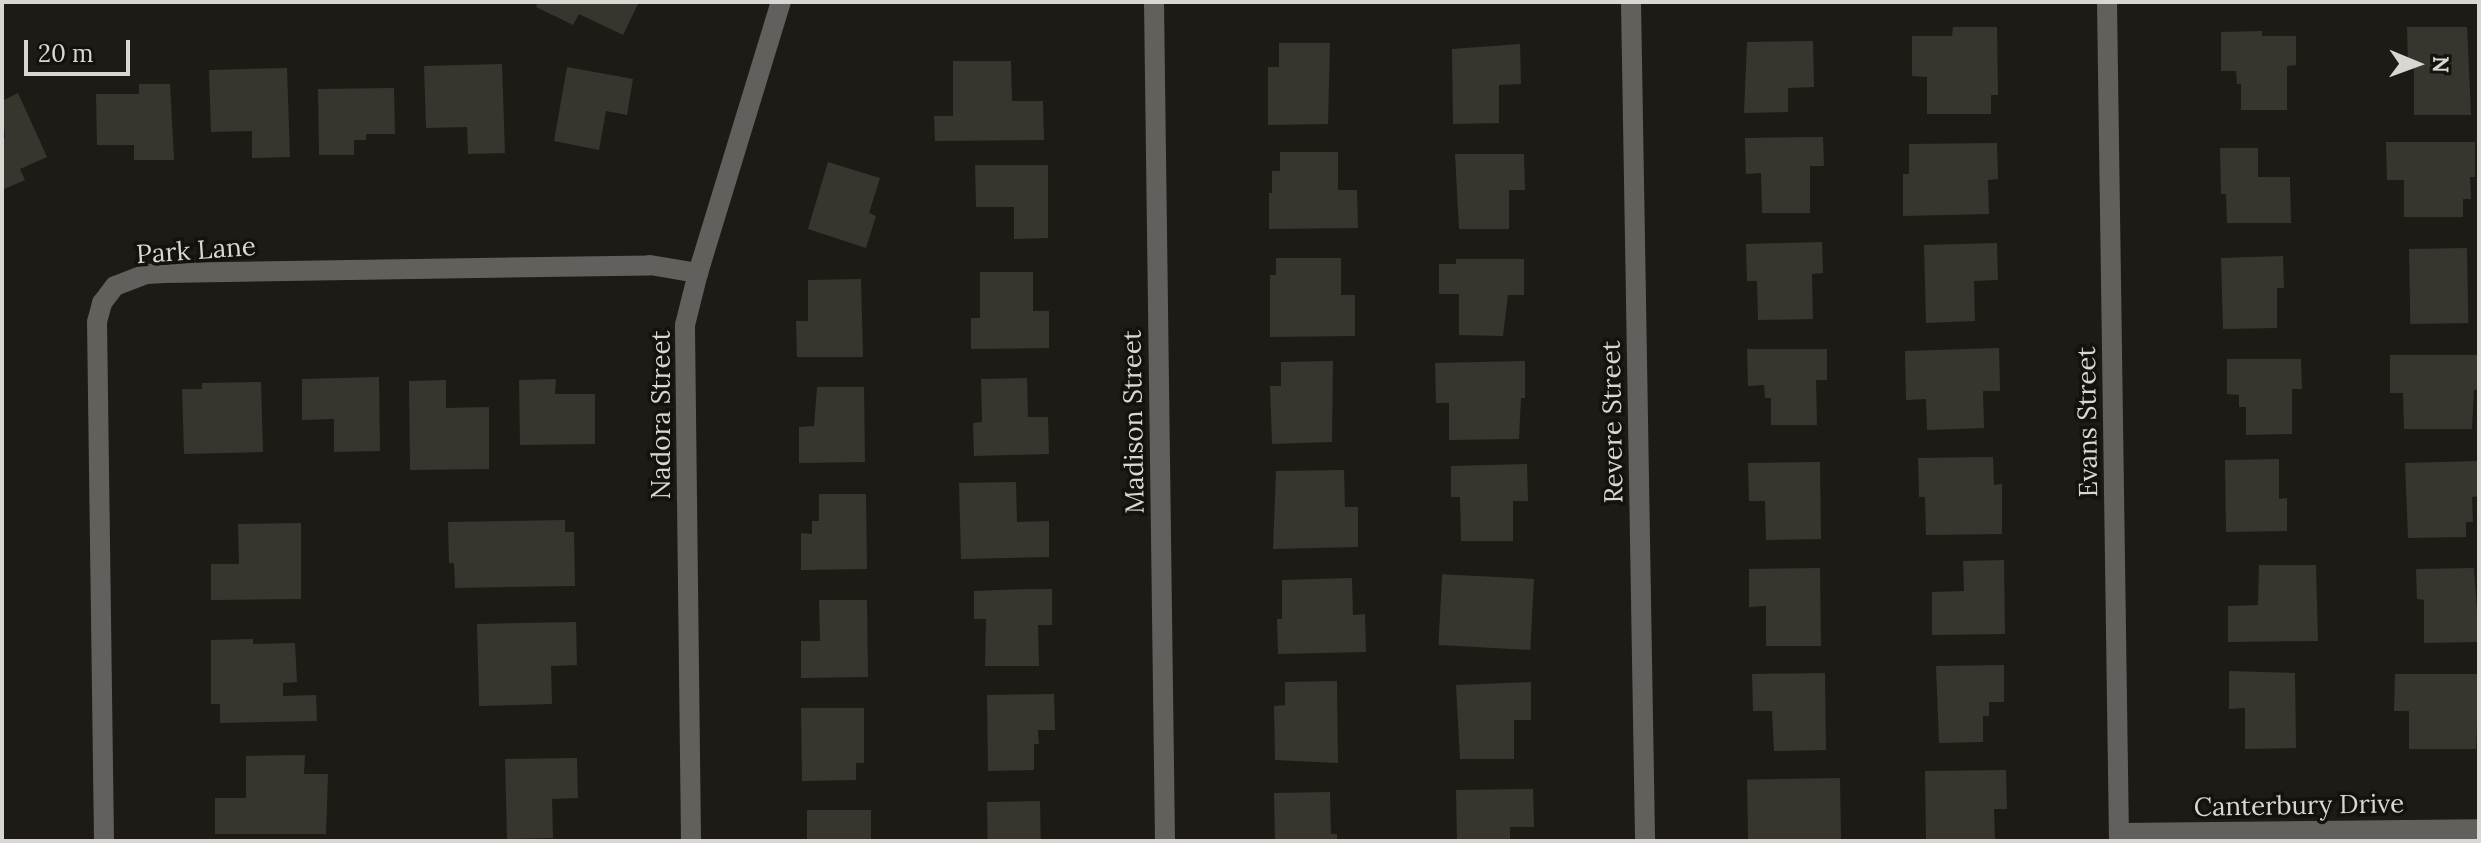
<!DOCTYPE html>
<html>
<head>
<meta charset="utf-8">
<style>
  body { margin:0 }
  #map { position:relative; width:2481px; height:843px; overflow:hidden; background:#1e1b16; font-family:Lora,serif }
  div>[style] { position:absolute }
  .building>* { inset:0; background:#38352f; transform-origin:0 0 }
  .minor>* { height:20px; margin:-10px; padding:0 10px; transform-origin:10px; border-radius:10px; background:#62605d }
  span { translate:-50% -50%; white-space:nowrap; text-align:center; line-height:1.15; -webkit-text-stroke:7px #15120d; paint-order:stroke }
  .street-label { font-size:26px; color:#d9d7d3 }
  .frame { position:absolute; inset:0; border:4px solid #d9d7d3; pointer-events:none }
  .north { position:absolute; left:2377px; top:24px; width:80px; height:80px; -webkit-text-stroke:6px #15120d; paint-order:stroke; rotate:91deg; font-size:22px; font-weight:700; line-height:32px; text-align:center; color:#d9d7d3 }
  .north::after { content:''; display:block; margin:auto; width:28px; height:36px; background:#d9d7d3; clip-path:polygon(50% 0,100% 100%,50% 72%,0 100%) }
  .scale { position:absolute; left:24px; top:40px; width:106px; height:36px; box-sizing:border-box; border:4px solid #d9d7d3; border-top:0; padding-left:10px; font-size:24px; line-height:28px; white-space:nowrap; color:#d9d7d3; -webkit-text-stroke:6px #15120d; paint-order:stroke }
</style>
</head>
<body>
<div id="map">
  <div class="building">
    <i style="clip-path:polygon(538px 2px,639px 2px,623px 35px,579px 14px,573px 25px,536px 7px)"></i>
    <i style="clip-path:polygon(1953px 27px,1997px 27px,1998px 95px,1991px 95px,1991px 114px,1927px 114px,1927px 77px,1912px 76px,1912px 36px,1952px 36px)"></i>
    <i style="clip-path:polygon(2407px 27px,2467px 27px,2471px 115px,2414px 115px,2414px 65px,2408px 65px)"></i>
    <i style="clip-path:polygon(2262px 31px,2262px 36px,2296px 36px,2296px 65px,2287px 66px,2287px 110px,2241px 110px,2241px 84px,2237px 84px,2236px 71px,2221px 71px,2221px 32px)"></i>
    <i style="clip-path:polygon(1813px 41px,1814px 87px,1788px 88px,1788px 112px,1744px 113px,1747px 42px)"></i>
    <i style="clip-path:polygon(1279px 43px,1330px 43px,1328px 124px,1268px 125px,1268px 67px,1279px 67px)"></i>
    <i style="clip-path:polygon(1520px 44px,1521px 84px,1499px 85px,1499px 123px,1453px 124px,1452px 49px)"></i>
    <i style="clip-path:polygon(953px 61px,1011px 61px,1012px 101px,1043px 101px,1044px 140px,935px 141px,934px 116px,953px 116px)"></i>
    <i style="clip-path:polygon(502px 64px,505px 153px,468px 154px,467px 127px,426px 128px,424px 66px)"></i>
    <i style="clip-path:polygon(567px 67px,633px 79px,627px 115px,606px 111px,599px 150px,554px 141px)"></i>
    <i style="clip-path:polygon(287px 68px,290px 157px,252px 158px,252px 131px,211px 132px,209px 70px)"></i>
    <i style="clip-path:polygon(139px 84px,170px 84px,174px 160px,134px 160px,134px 145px,97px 145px,96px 94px,139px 94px)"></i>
    <i style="clip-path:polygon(394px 88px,395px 134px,366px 134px,366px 140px,354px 140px,354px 155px,319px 155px,318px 89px)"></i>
    <i style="clip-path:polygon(18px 93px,47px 157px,20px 169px,25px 180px,2px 190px,2px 140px,5px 138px,2px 101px)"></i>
    <i style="clip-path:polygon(1823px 137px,1824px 166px,1810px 166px,1810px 213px,1762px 213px,1761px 173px,1746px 174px,1745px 138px)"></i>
    <i style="clip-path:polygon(2386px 142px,2475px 142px,2475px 177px,2470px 177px,2471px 199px,2463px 199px,2463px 217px,2404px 217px,2404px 180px,2387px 180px)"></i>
    <i style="clip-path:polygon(1997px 143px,1998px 179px,1988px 180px,1989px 214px,1903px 216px,1903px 174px,1909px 174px,1909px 144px)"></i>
    <i style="clip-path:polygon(2220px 148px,2258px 148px,2258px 177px,2290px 177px,2291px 223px,2227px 223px,2226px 194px,2221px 194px)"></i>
    <i style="clip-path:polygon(1280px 152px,1338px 152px,1338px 190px,1357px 190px,1358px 228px,1269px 229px,1269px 193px,1272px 193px,1272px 171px,1280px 171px)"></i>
    <i style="clip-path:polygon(1455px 154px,1524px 154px,1525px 190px,1509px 190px,1509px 229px,1459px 229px)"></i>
    <i style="clip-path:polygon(828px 162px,880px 178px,869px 213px,876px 216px,866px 248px,808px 229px)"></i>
    <i style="clip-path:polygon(975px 165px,1048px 165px,1048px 238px,1014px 239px,1014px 207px,976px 207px)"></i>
    <i style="clip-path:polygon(1822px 242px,1823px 273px,1812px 274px,1813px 319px,1758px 320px,1757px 281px,1747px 281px,1746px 244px)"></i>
    <i style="clip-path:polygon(1997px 243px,1998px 280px,1974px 281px,1975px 321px,1926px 323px,1924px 245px)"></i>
    <i style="left:2467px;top:248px;width:75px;height:58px;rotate:89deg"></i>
    <i style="clip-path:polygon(2283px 256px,2284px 288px,2277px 288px,2277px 328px,2223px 329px,2221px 258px)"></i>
    <i style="clip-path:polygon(1276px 258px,1341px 258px,1341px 295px,1355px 295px,1355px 336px,1270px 337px,1270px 275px,1276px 275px)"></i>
    <i style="clip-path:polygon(1456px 259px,1524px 259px,1524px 295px,1508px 295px,1503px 336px,1459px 335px,1459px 294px,1439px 294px,1439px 264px,1456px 264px)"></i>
    <i style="clip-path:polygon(980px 272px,1033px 272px,1033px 311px,1049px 311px,1049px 348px,971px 349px,971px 318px,980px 318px)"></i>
    <i style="clip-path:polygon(861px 279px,863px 357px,797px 357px,796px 321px,808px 321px,808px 280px)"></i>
    <i style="clip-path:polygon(1999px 348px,2000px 391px,1983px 391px,1984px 428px,1927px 430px,1926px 399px,1906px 400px,1905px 351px)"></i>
    <i style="clip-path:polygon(1747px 349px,1827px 349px,1827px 380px,1816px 380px,1817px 425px,1771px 425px,1771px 398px,1765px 398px,1764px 385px,1748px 386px)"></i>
    <i style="clip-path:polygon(2390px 355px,2478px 355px,2479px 389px,2474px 390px,2472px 429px,2404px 429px,2403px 393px,2390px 393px)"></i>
    <i style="clip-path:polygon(2227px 359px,2301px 359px,2302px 389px,2292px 389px,2292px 434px,2246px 435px,2246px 407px,2239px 407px,2239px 395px,2227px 394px)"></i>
    <i style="clip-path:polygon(1333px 361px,1332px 442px,1272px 444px,1270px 386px,1281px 386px,1281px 362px)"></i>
    <i style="clip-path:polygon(1525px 361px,1525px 398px,1521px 398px,1519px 439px,1449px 440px,1449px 403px,1436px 403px,1435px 363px)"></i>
    <i style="clip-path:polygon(379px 377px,380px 451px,334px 452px,334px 419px,302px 420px,302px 379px)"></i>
    <i style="clip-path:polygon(1027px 378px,1028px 417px,1048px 417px,1049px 454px,974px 456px,973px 423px,982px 422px,981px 379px)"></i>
    <i style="clip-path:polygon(556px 379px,555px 394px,595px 394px,595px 444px,520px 445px,519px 380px)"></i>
    <i style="clip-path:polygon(446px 380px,446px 408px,489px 407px,489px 469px,410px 470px,409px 381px)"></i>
    <i style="clip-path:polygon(261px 382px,263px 452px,184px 454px,182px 389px,202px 389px,202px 383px)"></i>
    <i style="clip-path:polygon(817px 387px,864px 387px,865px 462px,799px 463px,799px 427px,814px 426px)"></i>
    <i style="clip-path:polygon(1993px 457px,1994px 485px,2002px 484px,2002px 534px,1926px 535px,1925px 497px,1919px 497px,1918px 458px)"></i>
    <i style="clip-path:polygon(2279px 459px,2279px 499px,2287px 498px,2287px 531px,2226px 532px,2225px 460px)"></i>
    <i style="clip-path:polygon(2478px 461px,2479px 496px,2472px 497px,2473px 522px,2466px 522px,2466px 537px,2408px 538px,2405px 463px)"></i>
    <i style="clip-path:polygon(1820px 462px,1821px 539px,1766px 540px,1765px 501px,1749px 501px,1748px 463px)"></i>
    <i style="clip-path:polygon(1527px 464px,1528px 501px,1513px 501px,1513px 541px,1461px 541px,1460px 497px,1451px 497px,1451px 466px)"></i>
    <i style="clip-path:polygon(1344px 470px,1345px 507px,1358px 507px,1358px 547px,1273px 549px,1276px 471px)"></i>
    <i style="clip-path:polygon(1016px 482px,1017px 522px,1049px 521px,1049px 557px,961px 559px,959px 483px)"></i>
    <i style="clip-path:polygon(819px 494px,866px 494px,867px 569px,801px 570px,801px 533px,812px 534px,812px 521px,819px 521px)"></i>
    <i style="clip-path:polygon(565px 520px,565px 532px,574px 532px,575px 586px,455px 588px,454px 563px,449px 563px,448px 522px)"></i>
    <i style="clip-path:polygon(301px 523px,301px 599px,211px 600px,211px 564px,239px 564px,238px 524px)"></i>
    <i style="clip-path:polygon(2004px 560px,2005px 634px,1932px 635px,1932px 592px,1964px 591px,1963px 561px)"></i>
    <i style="clip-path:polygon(2259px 565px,2316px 565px,2318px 641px,2228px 642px,2228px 606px,2258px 605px)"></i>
    <i style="clip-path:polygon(1820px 568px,1821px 646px,1766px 646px,1766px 606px,1749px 607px,1749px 569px)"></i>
    <i style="clip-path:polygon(2474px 568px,2479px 642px,2424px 643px,2424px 600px,2417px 599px,2416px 569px)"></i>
    <i style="clip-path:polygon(1352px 578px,1353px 615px,1365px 614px,1366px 652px,1278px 654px,1277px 619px,1282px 619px,1282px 580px)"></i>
    <i style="left:1534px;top:579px;width:71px;height:92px;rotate:93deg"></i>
    <i style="clip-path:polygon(1028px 589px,1052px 589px,1052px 625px,1038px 625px,1039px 666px,985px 666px,986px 619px,974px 619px,974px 591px)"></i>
    <i style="clip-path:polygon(819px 600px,867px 600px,868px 677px,801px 678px,801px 641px,820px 641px)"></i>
    <i style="clip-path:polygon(576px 622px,577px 665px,551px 666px,552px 704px,479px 706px,477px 624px)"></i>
    <i style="clip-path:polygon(253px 639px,253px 644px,295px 643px,297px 682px,283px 683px,283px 696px,316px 695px,317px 721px,220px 723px,220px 704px,211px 704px,211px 640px)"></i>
    <i style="clip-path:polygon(2004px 665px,2004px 702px,1989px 702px,1989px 716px,1983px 716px,1983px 742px,1939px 743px,1936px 666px)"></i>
    <i style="clip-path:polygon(2229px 671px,2295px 673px,2296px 748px,2245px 749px,2245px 708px,2229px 709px)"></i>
    <i style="clip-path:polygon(1825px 673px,1826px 750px,1774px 751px,1772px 711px,1753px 711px,1752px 674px)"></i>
    <i style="clip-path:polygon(2395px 674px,2479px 674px,2476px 749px,2409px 749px,2409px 711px,2394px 711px)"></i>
    <i style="clip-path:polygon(1337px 681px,1338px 763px,1275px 760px,1274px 706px,1285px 705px,1285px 682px)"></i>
    <i style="clip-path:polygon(1531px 682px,1531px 720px,1514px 720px,1514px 759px,1460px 759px,1456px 685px)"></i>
    <i style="clip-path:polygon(1054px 694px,1055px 730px,1038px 730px,1039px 744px,1034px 744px,1034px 770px,988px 771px,987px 695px)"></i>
    <i style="clip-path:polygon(801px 708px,864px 708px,864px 763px,856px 763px,856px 780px,802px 781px)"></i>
    <i style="clip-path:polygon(305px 755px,304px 774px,328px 774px,326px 834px,215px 834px,215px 798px,246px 798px,246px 756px)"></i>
    <i style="clip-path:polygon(577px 758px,578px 798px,552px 799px,553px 838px,507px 839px,505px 759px)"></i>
    <i style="clip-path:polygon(2006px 770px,2007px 809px,1994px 809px,1995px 841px,1926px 841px,1925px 771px)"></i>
    <i style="left:1840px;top:778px;width:63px;height:93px;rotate:89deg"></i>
    <i style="clip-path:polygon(1533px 789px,1534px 827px,1510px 827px,1510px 841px,1457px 841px,1456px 790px)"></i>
    <i style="clip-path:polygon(1330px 792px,1331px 834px,1337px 834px,1337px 841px,1275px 841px,1274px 793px)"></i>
    <i style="left:1040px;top:801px;width:40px;height:53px;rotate:89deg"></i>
    <i style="left:807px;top:810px;width:64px;height:31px"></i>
  </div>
  <div class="minor">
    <i style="left:1154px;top:2px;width:839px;rotate:89.25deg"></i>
    <i style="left:1631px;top:2px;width:839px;rotate:89.04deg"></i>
    <i style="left:2107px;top:2px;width:839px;rotate:89.18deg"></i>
    <i style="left:2119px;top:833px;width:360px;rotate:-0.6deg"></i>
    <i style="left:104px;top:841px;width:519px;rotate:-90.77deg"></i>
    <i style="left:97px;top:322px;width:20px;rotate:-75deg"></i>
    <i style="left:102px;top:303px;width:21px;rotate:-53deg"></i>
    <i style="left:115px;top:286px;width:33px;rotate:-21deg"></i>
    <i style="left:146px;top:274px;width:19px;rotate:-3deg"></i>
    <i style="left:165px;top:273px;width:485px;rotate:-0.9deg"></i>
    <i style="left:650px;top:265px;width:49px;rotate:9.5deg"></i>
    <i style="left:691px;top:841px;width:516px;rotate:-90.67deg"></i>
    <i style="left:685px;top:325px;width:54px;rotate:-76deg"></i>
    <i style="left:698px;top:273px;width:283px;rotate:-73deg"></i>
  </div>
  <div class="street-label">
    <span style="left:196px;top:250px;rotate:-4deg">Park Lane</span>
    <span style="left:661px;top:415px;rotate:-90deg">Nadora Street</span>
    <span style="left:1133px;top:422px;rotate:-91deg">Madison Street</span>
    <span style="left:1612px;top:422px;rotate:-91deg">Revere Street</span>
    <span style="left:2087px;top:422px;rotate:-91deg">Evans Street</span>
    <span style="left:2299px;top:805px;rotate:-1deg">Canterbury Drive</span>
  </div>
  <div class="frame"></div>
  <div class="north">N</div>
  <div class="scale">20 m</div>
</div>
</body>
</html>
